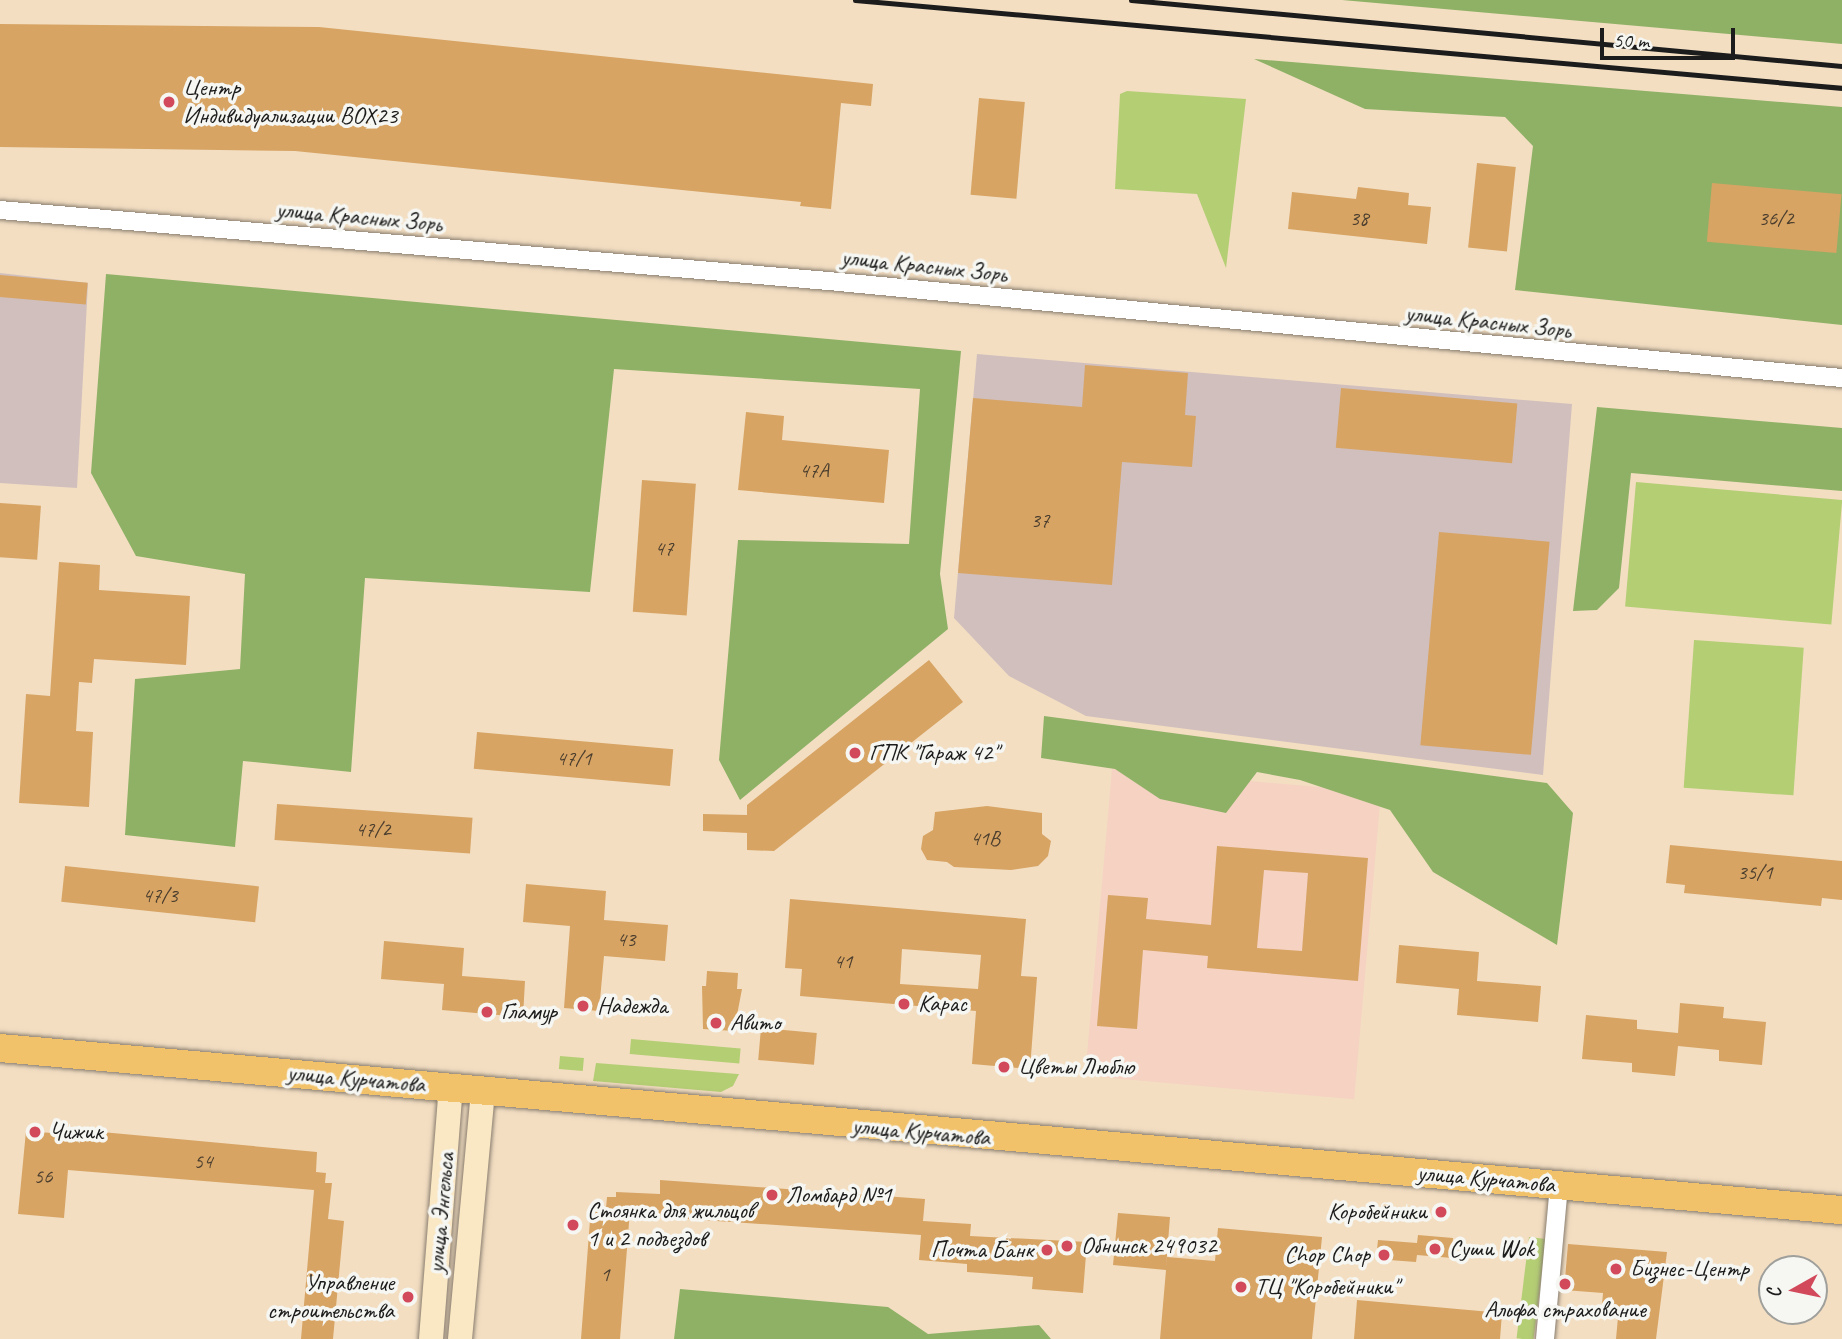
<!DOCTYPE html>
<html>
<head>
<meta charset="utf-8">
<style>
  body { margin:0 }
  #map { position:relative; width:1842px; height:1339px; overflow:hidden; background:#f3dec2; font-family:Caveat,sans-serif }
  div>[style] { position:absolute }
  .built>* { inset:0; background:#f5d2c2; transform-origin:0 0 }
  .industrial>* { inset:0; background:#d1bfbd }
  .green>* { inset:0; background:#b4ce74; transform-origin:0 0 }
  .forest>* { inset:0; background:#8fb166 }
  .building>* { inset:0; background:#d7a464; transform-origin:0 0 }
  .roads { filter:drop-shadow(0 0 2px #887d6f) drop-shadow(0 0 2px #887d6f) }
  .minor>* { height:18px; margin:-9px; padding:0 9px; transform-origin:9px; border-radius:9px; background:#fff }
  .secondary>* { height:24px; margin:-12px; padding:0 12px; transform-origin:12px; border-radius:12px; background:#fae7c3 }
  .primary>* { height:28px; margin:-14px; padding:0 14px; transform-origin:14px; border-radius:14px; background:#f2c26a }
  .rail>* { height:5px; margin:-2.5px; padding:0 2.5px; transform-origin:2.5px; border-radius:2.5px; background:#1c1c1c }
  .dots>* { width:19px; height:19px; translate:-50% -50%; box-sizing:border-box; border:4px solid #f6f6f2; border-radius:50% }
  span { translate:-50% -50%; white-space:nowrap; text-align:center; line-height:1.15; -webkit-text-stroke:7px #f6f6f2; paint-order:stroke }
  .number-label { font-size:21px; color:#4b3e2e }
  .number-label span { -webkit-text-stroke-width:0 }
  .poi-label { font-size:24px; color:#1c1c1c }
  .left { translate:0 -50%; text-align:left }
  .right { translate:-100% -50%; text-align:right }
  .street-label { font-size:24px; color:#1c1c1c }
  .north { position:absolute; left:1758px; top:1255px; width:70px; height:70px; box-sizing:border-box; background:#f6f6f2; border:2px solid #9f9f9c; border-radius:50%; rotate:261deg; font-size:19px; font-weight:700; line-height:28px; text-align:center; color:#1c1c1c }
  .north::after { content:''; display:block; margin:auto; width:24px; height:32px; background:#d1495b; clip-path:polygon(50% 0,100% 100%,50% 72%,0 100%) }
  .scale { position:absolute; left:1600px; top:28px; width:135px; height:32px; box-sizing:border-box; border:4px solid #1c1c1c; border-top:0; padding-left:9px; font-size:21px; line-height:24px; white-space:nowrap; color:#1c1c1c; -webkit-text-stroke:5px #f6f6f2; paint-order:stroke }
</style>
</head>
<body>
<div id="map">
  <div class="built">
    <i style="left:1112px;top:769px;width:270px;height:308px;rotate:5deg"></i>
  </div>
  <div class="industrial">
    <i style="clip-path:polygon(0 273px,88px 283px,77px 488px,0 483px)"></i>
    <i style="clip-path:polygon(977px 354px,1572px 404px,1543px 775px,1086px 716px,1009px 676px,954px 618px)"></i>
  </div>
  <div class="green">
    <i style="clip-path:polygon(1127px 91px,1246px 99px,1226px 268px,1197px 194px,1115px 189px,1120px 94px)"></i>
    <i style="left:1636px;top:482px;width:207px;height:125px;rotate:5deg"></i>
    <i style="left:1694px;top:640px;width:110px;height:148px;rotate:4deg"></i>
    <i style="left:631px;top:1039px;width:110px;height:15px;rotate:5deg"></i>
    <i style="left:560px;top:1056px;width:24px;height:13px;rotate:5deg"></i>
    <i style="clip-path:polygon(596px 1063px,738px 1074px,739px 1074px,733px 1086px,721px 1092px,593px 1081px)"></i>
    <i style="left:1529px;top:1237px;width:17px;height:102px;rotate:7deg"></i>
  </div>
  <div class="forest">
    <i style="clip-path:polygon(1342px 0,1842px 0,1842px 44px)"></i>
    <i style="clip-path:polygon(1254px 59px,1842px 107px,1842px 325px,1515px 290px,1533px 146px,1505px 117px,1365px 109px)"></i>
    <i style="clip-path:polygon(106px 274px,961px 351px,940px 574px,948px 629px,740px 800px,719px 760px,738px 540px,909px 544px,920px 389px,614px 369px,590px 592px,365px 578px,351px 772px,243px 761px,235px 847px,125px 835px,135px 679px,240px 669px,245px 574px,136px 556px,91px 473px)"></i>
    <i style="clip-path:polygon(1597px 407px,1842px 428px,1842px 491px,1631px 473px,1619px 588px,1597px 610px,1573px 611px)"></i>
    <i style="clip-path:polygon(1044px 716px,1547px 783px,1573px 813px,1557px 945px,1433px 872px,1390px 810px,1300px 780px,1257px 772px,1226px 813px,1160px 799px,1115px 769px,1041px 758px)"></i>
    <i style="clip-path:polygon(680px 1289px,888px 1307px,928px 1334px,1039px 1325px,1051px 1339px,674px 1339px)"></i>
  </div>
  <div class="building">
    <i style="clip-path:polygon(0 24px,319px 27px,873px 84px,871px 106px,841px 103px,831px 209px,800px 206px,801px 202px,295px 151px,0 147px)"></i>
    <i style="left:979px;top:98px;width:46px;height:97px;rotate:5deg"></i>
    <i style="left:1477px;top:163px;width:39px;height:85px;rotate:6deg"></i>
    <i style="left:1712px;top:183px;width:130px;height:59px;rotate:5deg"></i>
    <i style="clip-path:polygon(1358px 187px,1409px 193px,1408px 205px,1431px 207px,1427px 244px,1288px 229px,1292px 192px,1356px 199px)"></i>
    <i style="left:0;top:275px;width:88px;height:22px;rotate:5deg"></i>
    <i style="clip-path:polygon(1085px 365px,1188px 373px,1185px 415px,1196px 416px,1192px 467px,1122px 462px,1112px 585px,958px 573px,973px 398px,1082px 407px)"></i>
    <i style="left:1341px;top:388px;width:177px;height:60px;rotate:5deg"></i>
    <i style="clip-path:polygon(746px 412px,784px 416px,782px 440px,889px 450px,884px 503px,738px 490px)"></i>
    <i style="left:642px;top:480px;width:54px;height:132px;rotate:4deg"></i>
    <i style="left:0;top:503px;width:41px;height:54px;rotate:4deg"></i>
    <i style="left:1439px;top:532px;width:111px;height:214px;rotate:5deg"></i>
    <i style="clip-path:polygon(59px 562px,100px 565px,99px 590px,190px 596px,186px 665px,94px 659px,92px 683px,79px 682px,76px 731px,93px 732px,89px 807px,19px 803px,26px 694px,50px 696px)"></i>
    <i style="clip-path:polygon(929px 660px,963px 702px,774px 851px,747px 850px,747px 833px,703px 831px,703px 814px,747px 815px,747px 805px)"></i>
    <i style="left:477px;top:732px;width:197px;height:37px;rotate:5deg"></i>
    <i style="left:277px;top:804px;width:196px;height:36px;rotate:4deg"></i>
    <i style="clip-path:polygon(987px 806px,1042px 813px,1042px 834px,1051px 841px,1048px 856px,1038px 866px,1011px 870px,954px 867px,947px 862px,927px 860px,921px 849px,923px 836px,933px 830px,935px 812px)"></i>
    <i style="clip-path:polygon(1670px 845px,1842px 861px,1842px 900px,1822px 898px,1821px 906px,1684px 893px,1685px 885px,1666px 883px)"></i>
    <i style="clip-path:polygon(evenodd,1217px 846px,1368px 858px,1358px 981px,1207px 968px,1208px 956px,1143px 950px,1137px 1029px,1097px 1026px,1108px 895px,1148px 898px,1146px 919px,1211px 925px,1217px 846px,1264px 870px,1308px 873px,1302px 951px,1257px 948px,1264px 870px)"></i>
    <i style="left:65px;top:866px;width:195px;height:36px;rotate:6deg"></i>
    <i style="clip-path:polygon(526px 884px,606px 891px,604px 920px,668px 925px,665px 961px,604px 956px,599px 1011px,564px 1008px,570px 926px,523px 922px)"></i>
    <i style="clip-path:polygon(evenodd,790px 899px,1026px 919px,1021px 976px,1037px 977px,1030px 1069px,972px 1064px,976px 1011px,800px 996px,802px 969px,785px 968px,790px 899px,902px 949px,981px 955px,978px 989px,900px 984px,902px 949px)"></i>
    <i style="clip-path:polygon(384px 941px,464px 948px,462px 976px,525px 981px,523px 1017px,442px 1010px,444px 984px,381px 979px)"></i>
    <i style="clip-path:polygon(1399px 945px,1479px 952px,1477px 981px,1541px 986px,1538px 1022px,1457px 1015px,1459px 989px,1396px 983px)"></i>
    <i style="clip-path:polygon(707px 971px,738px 973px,737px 989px,742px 989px,734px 1031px,703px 1029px,702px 986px,706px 986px)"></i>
    <i style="clip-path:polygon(1680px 1003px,1724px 1007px,1723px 1018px,1766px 1022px,1762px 1065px,1719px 1061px,1719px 1050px,1678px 1046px,1675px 1076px,1632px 1072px,1632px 1063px,1582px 1059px,1586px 1015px,1637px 1020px,1637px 1029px,1678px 1033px)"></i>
    <i style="left:761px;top:1028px;width:56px;height:32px;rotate:5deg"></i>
    <i style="clip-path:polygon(26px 1131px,91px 1136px,91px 1131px,317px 1152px,316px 1172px,326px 1173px,325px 1183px,332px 1183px,328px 1219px,344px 1221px,333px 1339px,301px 1339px,314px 1190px,68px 1170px,64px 1218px,18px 1214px)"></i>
    <i style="clip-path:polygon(660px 1180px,925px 1199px,923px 1221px,971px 1224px,970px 1236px,1087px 1242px,1083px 1293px,1032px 1289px,1033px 1277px,967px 1272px,967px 1264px,919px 1260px,921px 1235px,658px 1217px,630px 1210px,620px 1339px,581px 1339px,591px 1207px,606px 1208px,607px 1197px,616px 1197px,616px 1192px,660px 1194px)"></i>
    <i style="clip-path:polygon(1118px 1213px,1170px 1217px,1166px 1268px,1167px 1257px,1215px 1261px,1218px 1228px,1322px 1237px,1312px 1339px,1160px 1339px,1166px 1270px,1113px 1265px)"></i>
    <i style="clip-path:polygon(1418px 1235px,1453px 1238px,1452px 1258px,1417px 1255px,1416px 1262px,1376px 1259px,1378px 1240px,1417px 1243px)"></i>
    <i style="clip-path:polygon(1568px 1244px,1667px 1252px,1656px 1339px,1616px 1339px,1618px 1317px,1601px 1316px,1603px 1293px,1564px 1290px)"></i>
    <i style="clip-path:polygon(1357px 1300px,1502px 1313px,1500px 1339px,1354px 1339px)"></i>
  </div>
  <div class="roads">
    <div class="minor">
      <i style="left:0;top:210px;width:842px;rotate:4.9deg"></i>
      <i style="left:839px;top:282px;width:1008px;rotate:5.47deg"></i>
      <i style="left:1545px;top:1339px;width:155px;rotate:-84.8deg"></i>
    </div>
    <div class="secondary">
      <i style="left:431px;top:1339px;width:253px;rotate:-85.5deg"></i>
      <i style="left:460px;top:1339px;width:250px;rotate:-84.7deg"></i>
    </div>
    <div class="primary">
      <i style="left:0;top:1048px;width:1849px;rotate:5.03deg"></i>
    </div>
  </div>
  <div class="rail">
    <i style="left:855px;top:0;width:991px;rotate:5.09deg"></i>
    <i style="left:1131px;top:0;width:714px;rotate:5.3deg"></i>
  </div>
  <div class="dots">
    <i style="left:169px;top:102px;background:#d1495b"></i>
    <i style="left:855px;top:753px;background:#d1495b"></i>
    <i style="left:904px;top:1004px;background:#d1495b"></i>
    <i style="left:583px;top:1006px;background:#d1495b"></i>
    <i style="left:487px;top:1012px;background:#d1495b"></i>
    <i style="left:716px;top:1023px;background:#d1495b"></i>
    <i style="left:1004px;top:1067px;background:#d1495b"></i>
    <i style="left:35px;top:1132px;background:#d1495b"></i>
    <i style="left:772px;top:1195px;background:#d1495b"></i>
    <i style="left:1441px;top:1212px;background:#d1495b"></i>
    <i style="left:573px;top:1225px;background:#d1495b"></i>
    <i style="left:1067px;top:1246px;background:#d1495b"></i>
    <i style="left:1435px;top:1249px;background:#d1495b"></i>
    <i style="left:1047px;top:1250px;background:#d1495b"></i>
    <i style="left:1384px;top:1255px;background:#d1495b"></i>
    <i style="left:1616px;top:1269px;background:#d1495b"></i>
    <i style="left:1565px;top:1284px;background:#d1495b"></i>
    <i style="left:1241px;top:1287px;background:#d1495b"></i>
    <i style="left:408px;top:1297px;background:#d1495b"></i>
  </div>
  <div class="number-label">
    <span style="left:1359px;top:218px">38</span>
    <span style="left:1776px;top:218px">36/2</span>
    <span style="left:814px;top:470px">47А</span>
    <span style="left:1040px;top:520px">37</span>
    <span style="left:664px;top:548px">47</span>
    <span style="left:574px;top:758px">47/1</span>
    <span style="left:373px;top:829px">47/2</span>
    <span style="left:985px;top:838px">41В</span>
    <span style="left:1755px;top:872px">35/1</span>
    <span style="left:160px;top:895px">47/3</span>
    <span style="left:626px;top:939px">43</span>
    <span style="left:843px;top:961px">41</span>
    <span style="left:203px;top:1161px">54</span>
    <span style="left:43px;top:1176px">56</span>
    <span style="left:605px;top:1274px">1</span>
  </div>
  <div class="poi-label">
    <span class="left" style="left:183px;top:102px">Центр<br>Индивидуализации BOX23</span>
    <span class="left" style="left:869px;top:753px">ГПК "Гараж 42"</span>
    <span class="left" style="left:918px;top:1004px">Карас</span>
    <span class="left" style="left:597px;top:1006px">Надежда</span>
    <span class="left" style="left:501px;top:1012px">Гламур</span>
    <span class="left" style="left:730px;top:1023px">Авито</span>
    <span class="left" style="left:1018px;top:1067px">Цветы Люблю</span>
    <span class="left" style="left:49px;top:1132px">Чижик</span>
    <span class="left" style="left:786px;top:1195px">Ломбард №1</span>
    <span class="left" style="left:587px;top:1225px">Стоянка для жильцов<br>1 и 2 подъездов</span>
    <span class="right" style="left:1427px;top:1212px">Коробейники</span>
    <span class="left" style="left:1081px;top:1246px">Обнинск 249032</span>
    <span class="left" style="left:1449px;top:1249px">Суши Wok</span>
    <span class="right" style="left:1033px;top:1250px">Почта Банк</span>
    <span class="right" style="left:1370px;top:1255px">Chop Chop</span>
    <span class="left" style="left:1630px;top:1269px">Бизнес-Центр</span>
    <span class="right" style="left:394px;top:1297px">Управление<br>строительства</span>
    <span class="left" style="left:1255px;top:1287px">ТЦ "Коробейники"</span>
    <span style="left:1565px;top:1310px">Альфа страхование</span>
  </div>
  <div class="street-label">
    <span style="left:359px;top:217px;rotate:5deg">улица Красных Зорь</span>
    <span style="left:924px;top:266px;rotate:6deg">улица Красных Зорь</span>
    <span style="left:1488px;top:322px;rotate:6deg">улица Красных Зорь</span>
    <span style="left:356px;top:1079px;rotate:5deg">улица Курчатова</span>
    <span style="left:921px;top:1132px;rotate:5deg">улица Курчатова</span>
    <span style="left:1486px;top:1179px;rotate:5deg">улица Курчатова</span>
    <span style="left:441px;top:1213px;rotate:-85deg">улица Энгельса</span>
  </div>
  <div class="north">С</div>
  <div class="scale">50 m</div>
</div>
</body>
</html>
